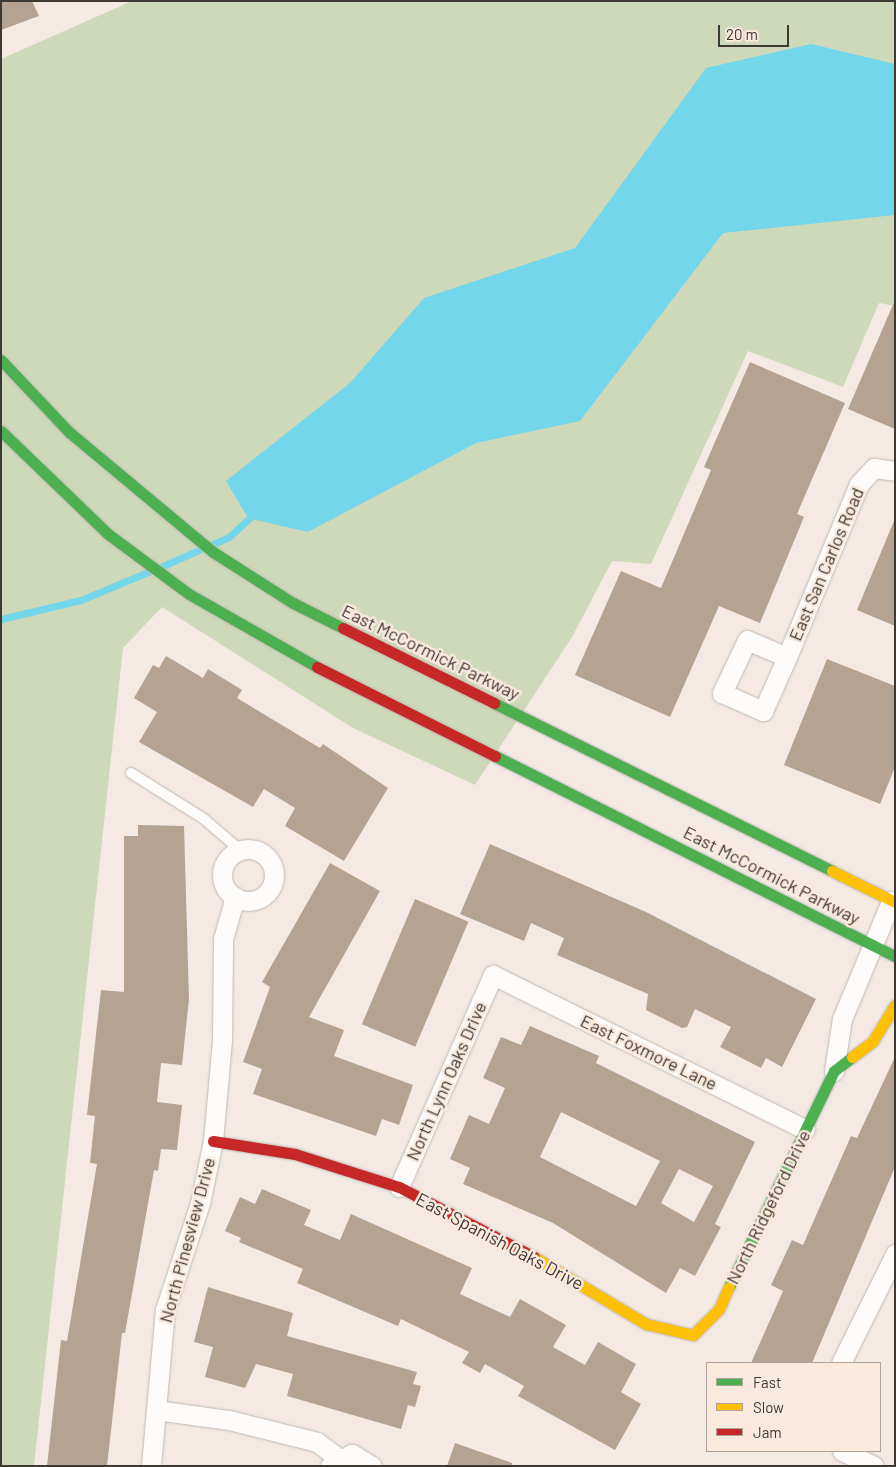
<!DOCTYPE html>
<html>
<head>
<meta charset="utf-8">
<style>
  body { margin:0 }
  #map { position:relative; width:896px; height:1467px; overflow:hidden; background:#f4eae3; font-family:Barlow,sans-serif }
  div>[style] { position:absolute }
  .green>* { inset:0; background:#ced9b9 }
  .water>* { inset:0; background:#73d6eb }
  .stream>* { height:7px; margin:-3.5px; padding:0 3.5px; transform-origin:3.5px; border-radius:3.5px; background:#73d6eb }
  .building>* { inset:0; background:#b6a291; transform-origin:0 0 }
  .roads { filter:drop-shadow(0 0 1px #bfb8b3) drop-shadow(0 0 1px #bfb8b3) }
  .lane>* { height:10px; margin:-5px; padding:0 5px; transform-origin:5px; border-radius:5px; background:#fdfcfb }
  .street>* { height:19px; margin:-9.5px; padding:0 9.5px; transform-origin:9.5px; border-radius:9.5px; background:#fdfcfb }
  .street>.ring { margin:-9.5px; padding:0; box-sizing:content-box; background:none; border:19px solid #fdfcfb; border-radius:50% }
  .fast>* { height:11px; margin:-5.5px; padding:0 5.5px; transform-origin:5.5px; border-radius:5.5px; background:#4caf50 }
  .slow>* { height:11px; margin:-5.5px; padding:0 5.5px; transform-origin:5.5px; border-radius:5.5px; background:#ffc107 }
  .jam>* { height:11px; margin:-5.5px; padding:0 5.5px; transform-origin:5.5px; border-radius:5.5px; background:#c62828 }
  span { translate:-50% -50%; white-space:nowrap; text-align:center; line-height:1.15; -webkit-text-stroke:5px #fae9dd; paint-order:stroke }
  .street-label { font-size:18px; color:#3f3934 }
  .frame { position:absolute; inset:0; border:2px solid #3f3934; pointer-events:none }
  .legend { position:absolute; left:706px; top:1362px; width:175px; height:90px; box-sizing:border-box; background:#fae9dd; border:1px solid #afa399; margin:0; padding:6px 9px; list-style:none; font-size:15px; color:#3f3934 }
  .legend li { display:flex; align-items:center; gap:10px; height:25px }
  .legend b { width:25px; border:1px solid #afa399 }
  .scale { position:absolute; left:718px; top:25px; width:71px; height:22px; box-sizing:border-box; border:2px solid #3f3934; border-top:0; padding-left:6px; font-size:15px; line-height:18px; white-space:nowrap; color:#3f3934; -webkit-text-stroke:4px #fae9dd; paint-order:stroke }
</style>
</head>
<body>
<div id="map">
  <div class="green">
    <i style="clip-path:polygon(132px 1px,895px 1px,895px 306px,879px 303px,843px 387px,748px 351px,651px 564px,612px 561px,572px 637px,475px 785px,353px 728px,162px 607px,123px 648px,34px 1466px,1px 1466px,1px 59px)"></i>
  </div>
  <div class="water">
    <i style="clip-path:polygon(811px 44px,895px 64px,895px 215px,723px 233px,580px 421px,476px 443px,308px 532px,248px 518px,226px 481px,350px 383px,424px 298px,575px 248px,706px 68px)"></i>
  </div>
  <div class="stream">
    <i style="left:213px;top:544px;width:17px;rotate:-24deg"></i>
    <i style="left:229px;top:537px;width:34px;rotate:-43deg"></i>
    <i style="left:163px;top:566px;width:42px;rotate:-24.1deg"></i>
    <i style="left:1px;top:619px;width:82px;rotate:-13.4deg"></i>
    <i style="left:81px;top:600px;width:73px;rotate:-22.7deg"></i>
  </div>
  <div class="building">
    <i style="clip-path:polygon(1px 1px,32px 1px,39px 16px,1px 30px)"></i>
    <i style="clip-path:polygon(895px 300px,895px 429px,848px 409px)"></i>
    <i style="clip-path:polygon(750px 362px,845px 403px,797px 514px,804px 517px,760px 623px,719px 606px,670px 717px,575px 675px,621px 571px,661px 588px,711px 470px,704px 467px)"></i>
    <i style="clip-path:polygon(894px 521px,895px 521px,895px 626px,857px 610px)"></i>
    <i style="clip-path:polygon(166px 656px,203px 678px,208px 669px,242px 690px,237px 698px,320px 748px,323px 744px,388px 788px,344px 861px,285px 826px,295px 808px,264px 789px,253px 807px,139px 742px,157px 712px,134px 698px,153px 665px,159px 668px)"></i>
    <i style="clip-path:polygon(827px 659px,895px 686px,895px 767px,880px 804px,784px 765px)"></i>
    <i style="clip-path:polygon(138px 825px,184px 826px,189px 999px,182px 1065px,161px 1063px,157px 1102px,182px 1105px,177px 1150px,161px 1149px,158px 1171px,154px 1170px,125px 1333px,122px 1333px,107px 1466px,47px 1466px,61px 1340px,67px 1341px,97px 1164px,90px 1163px,95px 1116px,87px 1115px,101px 990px,124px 992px,124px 836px,138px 836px)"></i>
    <i style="clip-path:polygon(490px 844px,646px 912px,816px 999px,782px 1067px,766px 1058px,761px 1068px,720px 1047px,731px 1027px,695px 1009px,687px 1027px,682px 1028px,646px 1010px,648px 994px,557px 955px,564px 938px,531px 923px,524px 941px,460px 914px)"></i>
    <i style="clip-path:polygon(330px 863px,380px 891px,309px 1017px,344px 1030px,334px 1056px,413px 1085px,399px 1125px,382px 1119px,376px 1136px,253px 1094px,262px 1069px,243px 1062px,270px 987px,262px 982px)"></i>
    <i style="left:415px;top:899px;width:58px;height:136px;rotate:23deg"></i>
    <i style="clip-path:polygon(evenodd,530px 1026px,599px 1056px,596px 1063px,755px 1142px,715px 1224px,721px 1227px,695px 1276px,680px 1268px,666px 1293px,553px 1223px,463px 1184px,470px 1168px,450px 1159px,469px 1115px,489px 1124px,505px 1088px,483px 1078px,501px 1037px,521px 1045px,530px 1026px,561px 1112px,660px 1161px,636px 1206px,540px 1157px,561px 1112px,530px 1026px,679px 1169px,713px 1186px,694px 1222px,661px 1203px,679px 1169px)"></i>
    <i style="clip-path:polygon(895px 1057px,895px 1167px,812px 1363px,751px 1363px,783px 1291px,771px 1285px,792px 1240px,803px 1245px,851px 1136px,857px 1138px)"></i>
    <i style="clip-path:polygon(262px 1189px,311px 1210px,304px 1225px,340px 1240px,351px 1214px,472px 1268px,460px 1294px,510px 1317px,520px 1299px,566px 1325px,553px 1347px,585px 1365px,598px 1342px,636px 1364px,621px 1392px,641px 1404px,615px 1450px,518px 1396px,524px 1386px,485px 1364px,480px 1373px,462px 1363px,469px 1352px,401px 1319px,398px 1326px,297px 1283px,303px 1269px,239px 1242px,241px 1238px,225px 1231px,240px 1197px,255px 1204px)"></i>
    <i style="clip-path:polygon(208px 1287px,293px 1313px,287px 1336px,417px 1372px,413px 1384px,421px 1386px,415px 1407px,408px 1405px,401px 1429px,287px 1396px,293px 1374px,256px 1364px,245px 1388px,205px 1377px,213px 1347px,194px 1342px)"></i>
    <i style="clip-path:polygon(455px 1443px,512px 1463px,512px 1466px,447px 1466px)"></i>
  </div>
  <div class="roads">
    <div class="lane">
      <i style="left:131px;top:773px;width:86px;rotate:32.2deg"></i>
      <i style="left:204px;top:819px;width:48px;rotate:40.7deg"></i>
    </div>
    <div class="street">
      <i style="left:787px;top:657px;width:43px;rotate:-157deg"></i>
      <i style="left:747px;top:640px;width:59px;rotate:115.3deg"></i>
      <i style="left:722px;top:693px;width:45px;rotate:23.7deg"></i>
      <i style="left:763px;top:711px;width:59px;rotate:-66deg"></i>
      <i style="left:787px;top:657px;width:187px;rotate:-67.4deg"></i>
      <i style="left:859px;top:484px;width:22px;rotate:-47deg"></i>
      <i style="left:874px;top:468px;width:21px;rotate:8deg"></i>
      <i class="ring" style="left:222px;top:849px;width:33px;height:33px"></i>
      <i style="left:834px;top:1071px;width:53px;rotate:-81.3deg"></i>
      <i style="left:842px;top:1019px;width:128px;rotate:-67.4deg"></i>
      <i style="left:399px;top:1187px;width:232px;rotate:-66.1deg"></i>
      <i style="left:493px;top:975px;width:348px;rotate:26.3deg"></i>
      <i style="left:841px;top:1363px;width:122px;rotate:-63.6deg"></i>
      <i style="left:156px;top:1410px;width:74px;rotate:7.8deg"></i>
      <i style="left:229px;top:1420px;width:91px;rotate:14deg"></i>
      <i style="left:317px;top:1442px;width:26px;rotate:37deg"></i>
      <i style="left:842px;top:1451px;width:35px;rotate:25deg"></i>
      <i style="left:151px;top:1466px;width:157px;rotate:-84.9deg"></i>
      <i style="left:165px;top:1310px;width:113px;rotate:-71.9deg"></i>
      <i style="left:200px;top:1203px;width:63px;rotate:-78.2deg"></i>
      <i style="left:213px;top:1141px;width:100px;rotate:-84.9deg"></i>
      <i style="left:222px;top:1041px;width:102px;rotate:-89.4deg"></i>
      <i style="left:223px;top:939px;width:44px;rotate:-74.1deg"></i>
      <i style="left:330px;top:1466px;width:25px;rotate:-29deg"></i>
      <i style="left:352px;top:1454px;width:23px;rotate:31deg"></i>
    </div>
    <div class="fast">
      <i style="left:1px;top:360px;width:99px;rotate:46.6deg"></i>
      <i style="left:69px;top:432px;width:187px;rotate:39.8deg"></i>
      <i style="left:213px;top:552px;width:95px;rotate:32.5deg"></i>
      <i style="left:293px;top:603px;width:56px;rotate:26.6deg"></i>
      <i style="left:1px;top:431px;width:149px;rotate:43.9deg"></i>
      <i style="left:108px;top:534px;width:101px;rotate:36.5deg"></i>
      <i style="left:189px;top:594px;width:147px;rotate:29.7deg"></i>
      <i style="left:494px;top:703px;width:377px;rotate:26.4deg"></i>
      <i style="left:495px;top:756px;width:447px;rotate:26.6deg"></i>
      <i style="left:729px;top:1287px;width:240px;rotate:-64.1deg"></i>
      <i style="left:834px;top:1071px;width:23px;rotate:-38deg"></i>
    </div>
    <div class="slow">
      <i style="left:832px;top:871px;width:70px;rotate:26.2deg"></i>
      <i style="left:852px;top:1057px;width:26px;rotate:-37deg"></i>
      <i style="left:873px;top:1041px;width:42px;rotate:-58.6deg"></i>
      <i style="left:534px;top:1257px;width:131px;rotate:30.9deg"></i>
      <i style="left:646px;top:1324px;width:48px;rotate:13.2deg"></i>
      <i style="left:693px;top:1335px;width:37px;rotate:-45deg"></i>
      <i style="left:719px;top:1309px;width:24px;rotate:-66deg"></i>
    </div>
    <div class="jam">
      <i style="left:343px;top:628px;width:169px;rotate:26.4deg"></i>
      <i style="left:317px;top:667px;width:199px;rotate:26.6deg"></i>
      <i style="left:213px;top:1141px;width:83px;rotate:9deg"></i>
      <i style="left:295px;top:1154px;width:109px;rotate:17.6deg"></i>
      <i style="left:399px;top:1187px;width:152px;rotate:27.4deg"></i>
    </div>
  </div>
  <div class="street-label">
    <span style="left:826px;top:564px;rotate:-67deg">East San Carlos Road</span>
    <span style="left:431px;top:652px;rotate:26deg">East McCormick Parkway</span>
    <span style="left:772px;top:875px;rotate:27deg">East McCormick Parkway</span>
    <span style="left:649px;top:1052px;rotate:26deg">East Foxmore Lane</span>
    <span style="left:446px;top:1081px;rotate:-66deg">North Lynn Oaks Drive</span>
    <span style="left:768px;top:1207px;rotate:-64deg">North Ridgeford Drive</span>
    <span style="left:187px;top:1240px;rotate:-75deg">North Pinesview Drive</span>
    <span style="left:500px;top:1241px;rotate:28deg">East Spanish Oaks Drive</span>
  </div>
  <div class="frame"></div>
  <ul class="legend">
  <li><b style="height:6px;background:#4caf50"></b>Fast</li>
  <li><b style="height:6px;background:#ffc107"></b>Slow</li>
  <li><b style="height:6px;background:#c62828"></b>Jam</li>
  </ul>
  <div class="scale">20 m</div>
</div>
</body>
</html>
